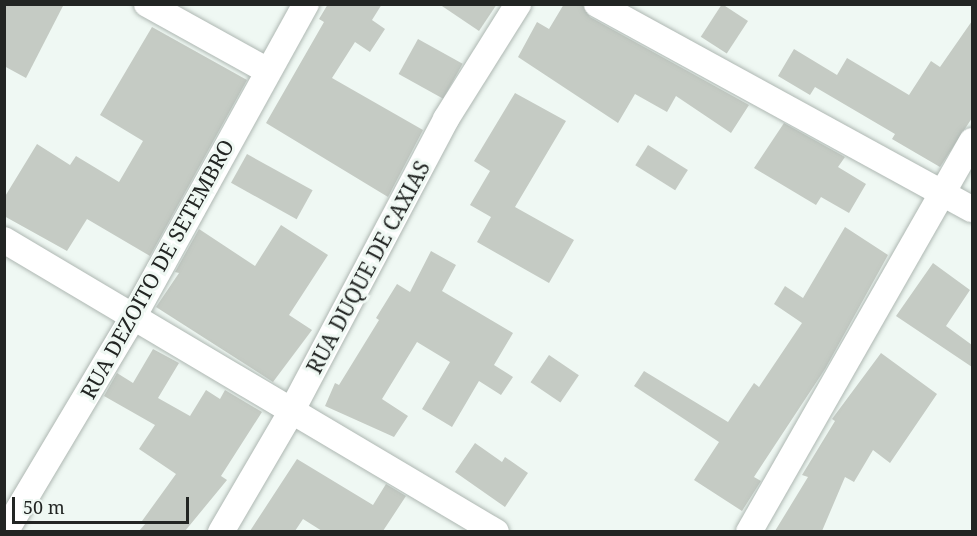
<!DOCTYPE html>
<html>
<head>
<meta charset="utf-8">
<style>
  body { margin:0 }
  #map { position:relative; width:977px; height:536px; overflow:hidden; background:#eff8f3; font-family:"Noto Serif",serif }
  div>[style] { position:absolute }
  .building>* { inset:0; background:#c5cbc4; transform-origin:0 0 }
  .roads { filter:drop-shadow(0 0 2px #aeb7b2) drop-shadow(0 0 2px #aeb7b2) }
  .minor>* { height:26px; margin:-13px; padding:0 13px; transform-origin:13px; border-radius:13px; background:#fff }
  span { translate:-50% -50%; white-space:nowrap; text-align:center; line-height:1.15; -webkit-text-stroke:6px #eff8f3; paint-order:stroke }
  .street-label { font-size:21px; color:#222523 }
  .frame { position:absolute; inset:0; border:6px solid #222523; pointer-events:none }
  .scale { position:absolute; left:12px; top:497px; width:177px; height:27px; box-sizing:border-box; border:3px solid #222523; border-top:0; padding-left:8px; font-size:18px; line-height:21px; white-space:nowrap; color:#222523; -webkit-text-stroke:4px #eff8f3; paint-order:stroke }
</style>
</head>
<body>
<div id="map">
  <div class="building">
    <i style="clip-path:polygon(4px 4px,64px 4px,26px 78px,4px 66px)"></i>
    <i style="clip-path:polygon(328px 4px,382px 4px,372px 20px,385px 29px,370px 52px,355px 42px,332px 78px,423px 130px,388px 197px,266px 123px,324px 22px,319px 19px)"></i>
    <i style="clip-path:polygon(439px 4px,497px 4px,479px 31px)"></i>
    <i style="clip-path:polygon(564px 4px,582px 4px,590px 17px,749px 105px,731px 133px,676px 96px,667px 112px,635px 94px,618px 123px,518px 57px,537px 22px,549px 29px)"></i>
    <i style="left:722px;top:4px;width:31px;height:39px;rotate:33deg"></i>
    <i style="clip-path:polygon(972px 21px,972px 118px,940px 167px,892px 139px,895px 134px,815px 87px,810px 95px,778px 76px,794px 49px,837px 75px,847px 58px,909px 95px,931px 61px,940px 67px)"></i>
    <i style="clip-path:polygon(152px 27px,247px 80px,150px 256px,87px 219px,67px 251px,4px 216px,4px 198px,37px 144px,70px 165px,76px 156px,119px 182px,143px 141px,100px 115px)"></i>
    <i style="left:418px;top:39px;width:51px;height:40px;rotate:29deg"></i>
    <i style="clip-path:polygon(515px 93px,566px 121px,515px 207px,574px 240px,549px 283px,477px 242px,491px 217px,470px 205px,490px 171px,474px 161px)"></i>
    <i style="clip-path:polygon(784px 123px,845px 157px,838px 167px,866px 184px,849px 213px,821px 197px,816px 205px,754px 168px)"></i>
    <i style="left:648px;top:145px;width:47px;height:24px;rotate:32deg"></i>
    <i style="left:247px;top:154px;width:75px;height:33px;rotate:29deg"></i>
    <i style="clip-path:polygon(281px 225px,328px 255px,289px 315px,312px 330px,273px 382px,156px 307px,179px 273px,175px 272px,199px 229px,255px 266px)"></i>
    <i style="clip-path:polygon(845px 227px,888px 255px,825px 369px,754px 477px,761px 481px,742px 511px,694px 480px,719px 442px,634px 386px,644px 371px,728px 422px,754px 383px,759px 387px,802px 323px,774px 304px,785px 286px,803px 298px)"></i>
    <i style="clip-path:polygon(431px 251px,456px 265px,442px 291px,513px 333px,494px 365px,513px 377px,501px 395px,479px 381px,452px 427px,422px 409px,450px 362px,417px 342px,382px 399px,408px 416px,394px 437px,325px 406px,335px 383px,339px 385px,379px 320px,376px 318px,397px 284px,410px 292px)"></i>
    <i style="clip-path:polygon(933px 263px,970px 290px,946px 326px,972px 345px,972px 367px,896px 316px)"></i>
    <i style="clip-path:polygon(153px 349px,179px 363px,158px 398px,190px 416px,206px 390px,220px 399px,225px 390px,262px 412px,221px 476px,227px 480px,185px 531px,139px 531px,146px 523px,142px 521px,176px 474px,139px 449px,155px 425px,104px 396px,117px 373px,133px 383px)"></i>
    <i style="clip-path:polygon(881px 353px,937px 394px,890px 463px,873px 450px,854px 482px,845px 477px,822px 531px,775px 531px,808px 477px,802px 475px,835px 421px,832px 419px)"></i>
    <i style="left:549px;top:355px;width:36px;height:33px;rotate:34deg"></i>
    <i style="clip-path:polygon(475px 443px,502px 462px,505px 457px,528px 473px,505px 507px,455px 472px)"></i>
    <i style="clip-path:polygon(297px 459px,373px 505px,386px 484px,406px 496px,383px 531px,322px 531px,303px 519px,295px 531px,250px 531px)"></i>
  </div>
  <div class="roads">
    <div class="minor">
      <i style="left:147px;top:4px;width:138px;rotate:29deg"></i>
      <i style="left:597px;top:4px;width:427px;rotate:28.7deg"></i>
      <i style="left:4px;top:240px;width:572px;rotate:30.69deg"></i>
      <i style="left:5px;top:532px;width:248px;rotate:-59.2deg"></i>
      <i style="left:132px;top:319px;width:360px;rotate:-61.1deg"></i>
      <i style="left:221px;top:532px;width:139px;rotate:-59.7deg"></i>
      <i style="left:291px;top:412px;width:331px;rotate:-62.1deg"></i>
      <i style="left:446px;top:119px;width:136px;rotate:-57.9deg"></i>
      <i style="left:749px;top:532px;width:450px;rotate:-60.3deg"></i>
    </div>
  </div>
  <div class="street-label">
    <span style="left:368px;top:267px;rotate:-62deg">RUA DUQUE DE CAXIAS</span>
    <span style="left:157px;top:269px;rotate:-61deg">RUA DEZOITO DE SETEMBRO</span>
  </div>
  <div class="frame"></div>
  <div class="scale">50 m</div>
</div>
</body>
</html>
